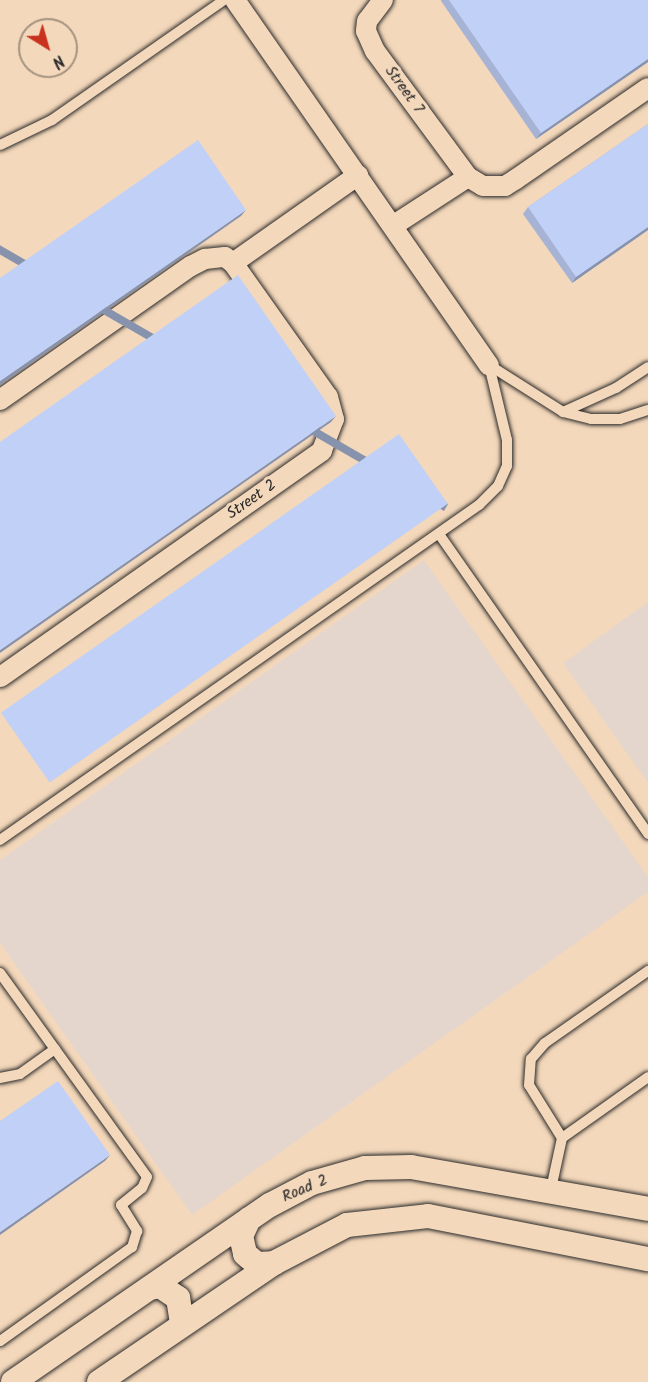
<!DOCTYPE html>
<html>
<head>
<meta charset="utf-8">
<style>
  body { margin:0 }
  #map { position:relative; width:648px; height:1382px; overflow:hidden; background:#f4d8bb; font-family:Kalam,sans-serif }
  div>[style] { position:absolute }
  .built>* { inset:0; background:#e5d6cd }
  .roads { filter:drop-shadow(0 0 2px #2b2b2b) drop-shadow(0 0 2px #2b2b2b) }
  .service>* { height:10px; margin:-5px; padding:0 5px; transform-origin:5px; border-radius:5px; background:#f4d8bb }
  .minor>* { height:20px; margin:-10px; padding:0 10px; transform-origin:10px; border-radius:10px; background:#f4d8bb }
  .tertiary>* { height:24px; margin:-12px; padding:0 12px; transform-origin:12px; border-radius:12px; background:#f4d8bb }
  .wall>* { inset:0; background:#a6b3d4 }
  .shaded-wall>* { inset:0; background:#8792ad; transform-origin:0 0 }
  .building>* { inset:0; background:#c1d0f7; transform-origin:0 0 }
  span { translate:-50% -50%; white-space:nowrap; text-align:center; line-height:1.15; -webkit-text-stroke:6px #f4d8bb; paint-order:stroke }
  .street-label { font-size:16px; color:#2b2b2b }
  .north { position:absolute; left:18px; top:18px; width:60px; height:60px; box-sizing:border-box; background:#f4d8bb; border:2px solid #a49381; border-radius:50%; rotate:143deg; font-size:16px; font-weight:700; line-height:24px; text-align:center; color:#2b2b2b }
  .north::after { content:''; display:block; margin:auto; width:21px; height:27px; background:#c8321e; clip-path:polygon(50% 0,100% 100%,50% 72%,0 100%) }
</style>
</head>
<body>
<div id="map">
  <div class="built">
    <i style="clip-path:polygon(424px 560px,648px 877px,648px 892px,192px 1215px,0 943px,0 860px)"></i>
    <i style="clip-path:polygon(648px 602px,648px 783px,563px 663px)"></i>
  </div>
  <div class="roads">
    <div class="service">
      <i style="left:0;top:145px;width:58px;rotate:-25.7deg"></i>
      <i style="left:52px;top:120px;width:210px;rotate:-34.9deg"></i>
      <i style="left:489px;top:365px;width:88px;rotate:32.4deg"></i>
      <i style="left:563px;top:412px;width:29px;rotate:14deg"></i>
      <i style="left:591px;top:419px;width:29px"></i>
      <i style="left:620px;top:419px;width:29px;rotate:-18deg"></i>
      <i style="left:563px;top:412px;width:58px;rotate:-24.4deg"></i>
      <i style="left:616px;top:388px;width:38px;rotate:-33deg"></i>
      <i style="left:439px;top:534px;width:366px;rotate:55.1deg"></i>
      <i style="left:0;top:840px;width:585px;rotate:-34.97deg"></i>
      <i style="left:479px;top:505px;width:27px;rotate:-45deg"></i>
      <i style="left:498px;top:486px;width:22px;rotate:-66deg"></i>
      <i style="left:507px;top:466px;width:26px;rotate:-90deg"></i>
      <i style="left:507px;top:440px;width:77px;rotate:-103.5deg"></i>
      <i style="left:0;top:973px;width:251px;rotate:54.2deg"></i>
      <i style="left:147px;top:1177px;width:12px;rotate:114deg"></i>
      <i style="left:142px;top:1188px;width:27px;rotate:141deg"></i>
      <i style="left:121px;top:1205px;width:31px;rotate:58deg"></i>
      <i style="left:137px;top:1231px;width:17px;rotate:107deg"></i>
      <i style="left:132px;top:1247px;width:162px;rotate:144.5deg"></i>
      <i style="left:0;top:1078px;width:20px;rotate:-11deg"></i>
      <i style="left:20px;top:1074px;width:43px;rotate:-35.5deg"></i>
      <i style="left:562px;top:1138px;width:62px;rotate:-121.9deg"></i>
      <i style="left:529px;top:1085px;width:26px;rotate:-86deg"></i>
      <i style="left:531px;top:1059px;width:21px;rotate:-49deg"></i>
      <i style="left:545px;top:1043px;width:126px;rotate:-35deg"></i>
      <i style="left:551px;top:1189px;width:52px;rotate:-77.8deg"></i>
      <i style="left:562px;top:1138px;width:105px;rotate:-35.3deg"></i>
    </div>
    <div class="minor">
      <i style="left:235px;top:0;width:445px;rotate:55.2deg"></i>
      <i style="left:383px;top:0;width:26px;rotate:127deg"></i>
      <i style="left:367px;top:21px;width:10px;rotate:96deg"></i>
      <i style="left:366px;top:31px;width:22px;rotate:66deg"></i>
      <i style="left:375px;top:51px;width:157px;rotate:53.6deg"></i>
      <i style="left:468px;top:177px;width:17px;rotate:31deg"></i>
      <i style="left:483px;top:186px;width:22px"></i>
      <i style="left:505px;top:186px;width:13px;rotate:-32deg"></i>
      <i style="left:516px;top:179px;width:160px;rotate:-34.6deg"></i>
      <i style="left:394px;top:225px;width:88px;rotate:-33deg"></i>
      <i style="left:233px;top:263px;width:153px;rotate:-35.1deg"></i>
      <i style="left:0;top:400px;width:233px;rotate:-35.1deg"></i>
      <i style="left:191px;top:266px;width:16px;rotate:-27deg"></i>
      <i style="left:205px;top:259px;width:20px;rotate:-6deg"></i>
      <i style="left:225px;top:257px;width:10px;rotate:37deg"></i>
      <i style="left:233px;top:263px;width:164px;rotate:54.7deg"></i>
      <i style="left:328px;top:397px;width:23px;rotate:75deg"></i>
      <i style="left:334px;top:419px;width:34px;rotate:111deg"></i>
      <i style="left:322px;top:451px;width:393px;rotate:144.9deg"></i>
    </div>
    <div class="tertiary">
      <i style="left:249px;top:1219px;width:19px;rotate:115deg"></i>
      <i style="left:241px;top:1236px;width:18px;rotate:77deg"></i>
      <i style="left:245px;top:1254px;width:16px;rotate:40deg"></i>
      <i style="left:257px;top:1264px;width:17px;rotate:-3deg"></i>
      <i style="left:150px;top:1288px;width:10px;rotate:-11deg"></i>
      <i style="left:160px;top:1286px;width:22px;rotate:34deg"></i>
      <i style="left:178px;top:1298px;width:26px;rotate:81deg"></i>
      <i style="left:13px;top:1382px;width:312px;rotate:-34.6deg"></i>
      <i style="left:270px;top:1205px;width:47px;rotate:-27.6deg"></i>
      <i style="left:312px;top:1183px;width:55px;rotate:-15.8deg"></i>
      <i style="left:365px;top:1168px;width:46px;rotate:-1.2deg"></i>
      <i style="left:411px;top:1167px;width:241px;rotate:10deg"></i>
      <i style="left:99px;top:1382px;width:212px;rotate:-34.2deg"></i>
      <i style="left:274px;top:1263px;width:82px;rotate:-27.5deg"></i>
      <i style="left:347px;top:1225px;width:81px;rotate:-6.3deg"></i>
      <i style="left:428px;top:1216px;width:224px;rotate:11.1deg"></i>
    </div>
  </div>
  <div class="wall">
    <i style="clip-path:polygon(441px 0,648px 0,648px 62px,536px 139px,441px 1px)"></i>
    <i style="clip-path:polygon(648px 124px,648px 230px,572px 283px,523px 214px,528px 207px)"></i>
  </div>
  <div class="shaded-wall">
    <i style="clip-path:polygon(648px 59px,648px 62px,536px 139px,541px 133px)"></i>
    <i style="clip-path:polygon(246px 210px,241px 216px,0 385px,0 381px)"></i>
    <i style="clip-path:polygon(648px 227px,648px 230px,572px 283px,576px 277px)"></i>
    <i style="clip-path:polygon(336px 416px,331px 422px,0 653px,0 650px)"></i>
    <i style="left:448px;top:504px;width:8px;height:547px;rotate:120deg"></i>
    <i style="clip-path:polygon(110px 1155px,105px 1161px,0 1235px,0 1232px)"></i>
  </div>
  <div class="building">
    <i style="clip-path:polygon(449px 0,648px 0,648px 59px,541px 133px)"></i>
    <i style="clip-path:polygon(648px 124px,648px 227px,576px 277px,528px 207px)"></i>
    <i style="clip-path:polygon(198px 140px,246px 210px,0 381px,0 278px)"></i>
    <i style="clip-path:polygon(238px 275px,336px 416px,0 650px,0 442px)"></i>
    <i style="left:399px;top:434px;width:85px;height:486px;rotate:55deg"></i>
    <i style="clip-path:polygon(58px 1081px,110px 1155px,0 1232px,0 1121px)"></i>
  </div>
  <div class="street-label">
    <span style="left:404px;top:90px;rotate:54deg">Street 7</span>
    <span style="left:252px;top:500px;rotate:-35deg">Street 2</span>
    <span style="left:305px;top:1189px;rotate:-23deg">Road 2</span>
  </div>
  <div class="north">N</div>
</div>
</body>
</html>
